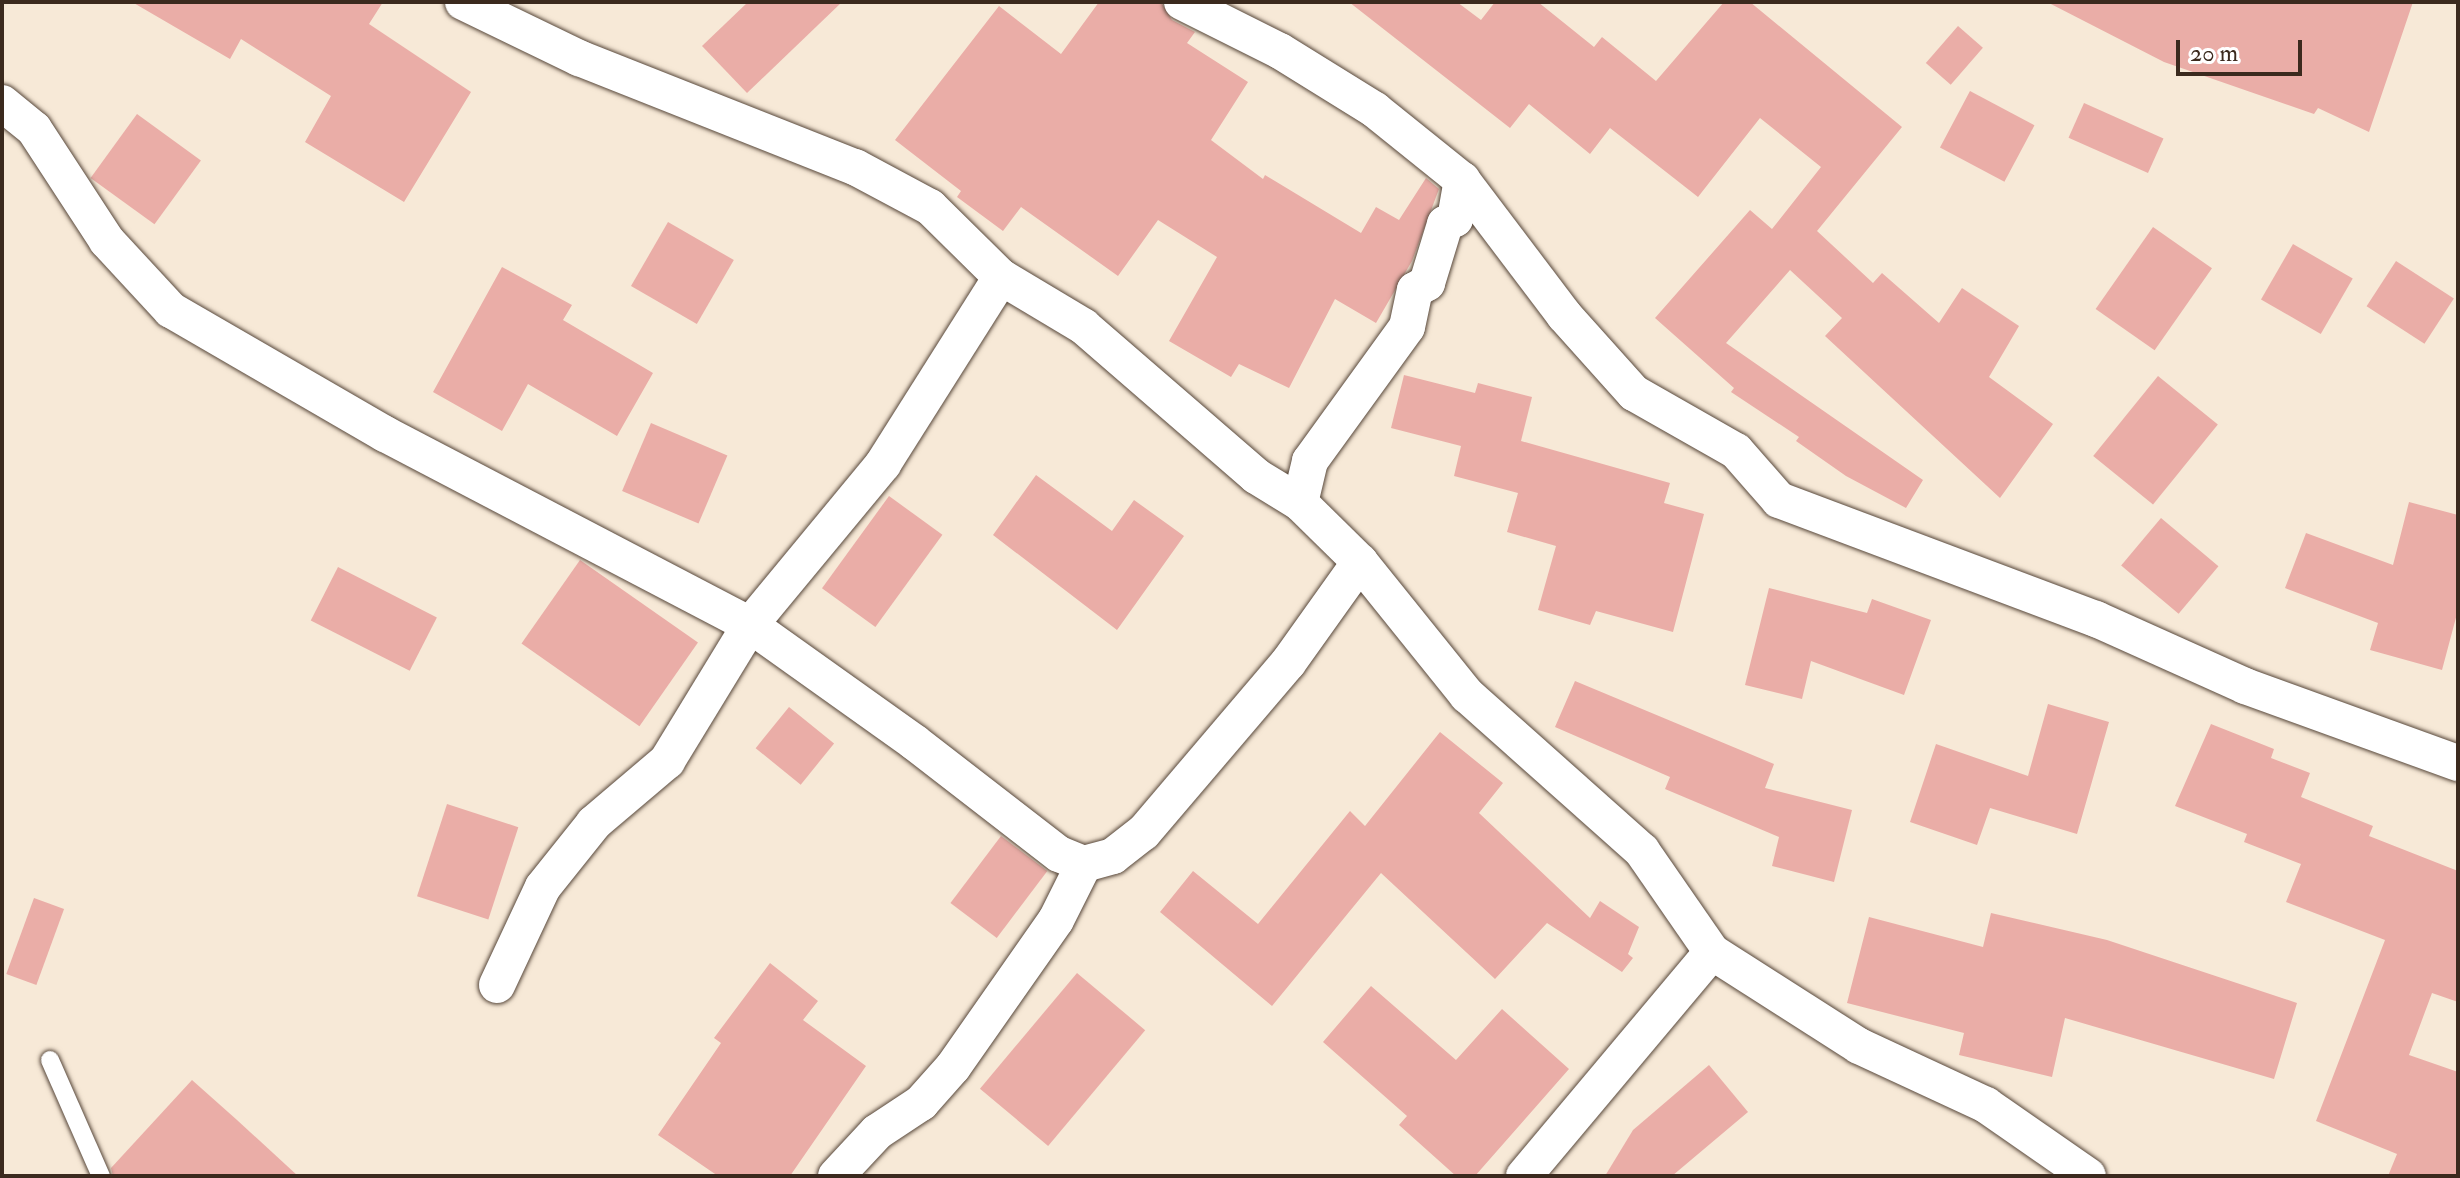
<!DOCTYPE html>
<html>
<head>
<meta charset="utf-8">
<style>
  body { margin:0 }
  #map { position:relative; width:2460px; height:1178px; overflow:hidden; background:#f7e9d7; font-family:"IM FELL Double Pica",serif }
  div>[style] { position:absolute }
  .building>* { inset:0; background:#eaada7; transform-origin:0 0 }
  .roads { filter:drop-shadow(0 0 2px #57473a) drop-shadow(0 0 2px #57473a) }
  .lane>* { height:18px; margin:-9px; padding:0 9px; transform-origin:9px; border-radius:9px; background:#fff }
  .street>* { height:36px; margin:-18px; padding:0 18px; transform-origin:18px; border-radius:18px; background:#fff }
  span { translate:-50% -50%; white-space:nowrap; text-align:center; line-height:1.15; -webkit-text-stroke:6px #fff; paint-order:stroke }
  .frame { position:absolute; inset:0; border:4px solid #3b2a1e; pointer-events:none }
  .scale { position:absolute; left:2176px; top:40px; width:126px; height:36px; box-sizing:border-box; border:4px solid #3b2a1e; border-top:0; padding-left:10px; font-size:24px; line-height:28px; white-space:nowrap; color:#3b2a1e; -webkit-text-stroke:6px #fff; paint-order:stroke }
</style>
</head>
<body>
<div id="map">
  <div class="building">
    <i style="clip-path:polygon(132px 2px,383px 2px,369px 24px,471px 92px,404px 202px,305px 142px,331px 96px,241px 39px,230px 59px)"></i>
    <i style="clip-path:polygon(748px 2px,842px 2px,747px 93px,702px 46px)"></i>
    <i style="clip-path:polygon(1099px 2px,1161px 2px,1172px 20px,1195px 32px,1187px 43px,1248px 82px,1211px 140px,1263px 179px,1265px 175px,1361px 233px,1376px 207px,1399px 220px,1426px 178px,1439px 189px,1412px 261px,1376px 323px,1335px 299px,1289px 388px,1239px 364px,1231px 377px,1169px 341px,1217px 257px,1158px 220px,1118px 276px,1021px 207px,1003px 231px,957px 197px,961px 191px,895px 140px,999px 6px,1061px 54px)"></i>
    <i style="clip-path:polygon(1349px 2px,1457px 2px,1481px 20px,1495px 2px,1538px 2px,1594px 47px,1602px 37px,1656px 81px,1724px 2px,1750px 2px,1902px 127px,1817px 231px,1873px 283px,1882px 273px,1939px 323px,1962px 288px,2019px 326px,1989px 377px,2053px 424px,2000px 498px,1825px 336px,1842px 318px,1790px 270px,1726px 343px,1923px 480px,1906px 508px,1846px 476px,1796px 441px,1799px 437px,1731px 392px,1734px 388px,1655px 318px,1750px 210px,1772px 229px,1821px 167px,1760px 118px,1698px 197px,1610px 128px,1590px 154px,1529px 104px,1510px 128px)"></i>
    <i style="clip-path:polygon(2047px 2px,2413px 2px,2369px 132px,2318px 108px,2314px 114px,2164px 62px)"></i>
    <i style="left:1958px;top:26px;width:33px;height:49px;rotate:41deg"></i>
    <i style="left:1970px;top:91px;width:73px;height:64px;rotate:28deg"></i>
    <i style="left:2084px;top:103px;width:87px;height:38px;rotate:24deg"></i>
    <i style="left:137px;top:114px;width:79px;height:79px;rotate:36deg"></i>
    <i style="left:668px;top:222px;width:76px;height:74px;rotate:30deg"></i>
    <i style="left:2153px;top:227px;width:72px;height:100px;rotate:35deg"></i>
    <i style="left:2293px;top:244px;width:69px;height:64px;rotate:30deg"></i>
    <i style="left:2396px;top:261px;width:69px;height:54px;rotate:33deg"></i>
    <i style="clip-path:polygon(502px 267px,572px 305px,563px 320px,653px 373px,617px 436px,528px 384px,502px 431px,433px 392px)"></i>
    <i style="clip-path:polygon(1404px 375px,1475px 393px,1478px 383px,1532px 397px,1521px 441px,1670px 483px,1664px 503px,1704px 514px,1673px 632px,1596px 611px,1590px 625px,1538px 610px,1556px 546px,1507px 532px,1518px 493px,1454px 476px,1461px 446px,1391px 428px)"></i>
    <i style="left:2158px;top:376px;width:77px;height:103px;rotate:39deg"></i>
    <i style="left:651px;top:423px;width:83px;height:74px;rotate:23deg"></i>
    <i style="clip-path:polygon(1036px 475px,1112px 531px,1134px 500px,1184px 536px,1117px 630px,993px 535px)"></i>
    <i style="left:889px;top:496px;width:66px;height:114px;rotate:36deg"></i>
    <i style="clip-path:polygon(2409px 502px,2458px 515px,2458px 610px,2442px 670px,2370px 650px,2378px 623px,2285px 588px,2306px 533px,2393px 565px)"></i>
    <i style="left:2161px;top:518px;width:75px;height:62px;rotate:40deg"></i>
    <i style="left:580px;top:560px;width:144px;height:102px;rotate:35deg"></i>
    <i style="left:338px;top:567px;width:111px;height:60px;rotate:27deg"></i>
    <i style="clip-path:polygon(1769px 588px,1867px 613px,1872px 599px,1931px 620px,1904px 695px,1811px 661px,1802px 699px,1745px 685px)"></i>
    <i style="clip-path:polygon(1575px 681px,1774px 764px,1765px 788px,1852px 810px,1834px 882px,1772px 866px,1779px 837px,1665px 789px,1670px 777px,1555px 727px)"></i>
    <i style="clip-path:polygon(2048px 704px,2109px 722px,2077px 834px,1990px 808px,1977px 845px,1910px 822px,1936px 744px,2028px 776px)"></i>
    <i style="left:789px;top:707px;width:58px;height:53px;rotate:39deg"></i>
    <i style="clip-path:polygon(2211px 724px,2274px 749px,2271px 758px,2310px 773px,2301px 797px,2373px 826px,2369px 836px,2458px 871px,2458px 1002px,2432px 993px,2409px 1055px,2458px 1072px,2458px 1176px,2388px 1176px,2397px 1154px,2316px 1121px,2385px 940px,2286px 902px,2301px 864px,2244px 842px,2247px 834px,2175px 806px)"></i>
    <i style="clip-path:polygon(1440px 732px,1503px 783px,1479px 813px,1590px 918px,1600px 901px,1639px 927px,1628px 954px,1633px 958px,1622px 972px,1547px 923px,1495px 979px,1381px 873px,1272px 1006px,1160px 912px,1193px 871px,1258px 924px,1350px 811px,1365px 826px)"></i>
    <i style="left:447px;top:804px;width:75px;height:97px;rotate:18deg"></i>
    <i style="left:1001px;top:836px;width:58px;height:84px;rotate:37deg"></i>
    <i style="left:34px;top:898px;width:32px;height:81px;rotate:20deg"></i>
    <i style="clip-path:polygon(1991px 913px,2107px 940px,2297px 1003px,2274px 1079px,2065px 1018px,2052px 1077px,1959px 1055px,1964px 1033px,1847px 1003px,1869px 917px,1983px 947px)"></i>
    <i style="clip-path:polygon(770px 963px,818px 1001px,803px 1020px,866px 1066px,790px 1176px,718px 1176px,658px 1135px,721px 1043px,714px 1038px)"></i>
    <i style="left:1077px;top:973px;width:89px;height:151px;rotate:40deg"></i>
    <i style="clip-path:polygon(1371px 986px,1456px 1060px,1502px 1009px,1569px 1069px,1475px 1176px,1456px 1176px,1399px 1125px,1407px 1116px,1323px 1042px)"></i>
    <i style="clip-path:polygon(1709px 1065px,1748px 1112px,1672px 1176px,1605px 1176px,1633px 1130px)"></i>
    <i style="clip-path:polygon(192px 1080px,237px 1120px,298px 1176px,113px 1176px,111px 1168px)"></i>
  </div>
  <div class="roads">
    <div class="lane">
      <i style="left:50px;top:1060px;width:127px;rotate:66.3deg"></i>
    </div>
    <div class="street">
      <i style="left:463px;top:2px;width:129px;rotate:25.8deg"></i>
      <i style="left:579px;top:58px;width:297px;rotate:21.6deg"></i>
      <i style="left:855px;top:167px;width:85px;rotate:28.1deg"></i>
      <i style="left:930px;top:207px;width:100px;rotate:44.6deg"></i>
      <i style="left:1001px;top:277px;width:96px;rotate:30.9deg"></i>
      <i style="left:1083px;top:326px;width:229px;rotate:40.9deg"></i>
      <i style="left:1256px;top:476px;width:52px;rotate:31.5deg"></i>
      <i style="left:1300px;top:503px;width:84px;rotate:44.5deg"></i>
      <i style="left:1360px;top:562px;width:171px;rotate:51.2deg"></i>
      <i style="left:1467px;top:695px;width:234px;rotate:41.7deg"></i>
      <i style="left:1642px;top:851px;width:123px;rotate:55.3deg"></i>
      <i style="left:1712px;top:952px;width:174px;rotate:32.6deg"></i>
      <i style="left:1859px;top:1046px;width:140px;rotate:24.9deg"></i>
      <i style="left:1986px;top:1105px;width:124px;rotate:34.8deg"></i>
      <i style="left:1182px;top:2px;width:110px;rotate:26.6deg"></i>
      <i style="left:1280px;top:51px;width:112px;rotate:31.8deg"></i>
      <i style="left:1375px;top:110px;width:112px;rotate:38.8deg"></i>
      <i style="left:1462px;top:180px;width:169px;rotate:52.9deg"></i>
      <i style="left:1564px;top:315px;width:105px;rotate:48.1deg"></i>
      <i style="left:1634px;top:393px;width:117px;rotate:29.6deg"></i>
      <i style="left:1736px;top:451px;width:65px;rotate:48.7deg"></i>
      <i style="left:1779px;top:500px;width:339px;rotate:20.6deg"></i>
      <i style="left:2096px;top:619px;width:163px;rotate:24.2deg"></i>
      <i style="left:2245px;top:686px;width:226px;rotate:19.9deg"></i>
      <i style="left:2px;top:103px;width:41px;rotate:39.1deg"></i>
      <i style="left:34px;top:129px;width:134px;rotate:56.9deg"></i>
      <i style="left:107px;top:241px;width:94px;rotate:47.2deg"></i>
      <i style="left:171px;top:310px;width:247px;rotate:30.1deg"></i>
      <i style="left:385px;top:434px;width:412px;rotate:27.6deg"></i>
      <i style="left:750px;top:625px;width:201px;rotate:35.5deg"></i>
      <i style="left:914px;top:742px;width:183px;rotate:37.7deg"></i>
      <i style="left:1059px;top:854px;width:27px;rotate:22deg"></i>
      <i style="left:1084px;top:864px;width:30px;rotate:-15deg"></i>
      <i style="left:1113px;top:856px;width:39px;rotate:-38deg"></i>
      <i style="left:1144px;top:832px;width:222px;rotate:-49.6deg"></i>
      <i style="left:1288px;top:663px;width:124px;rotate:-54.5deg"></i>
      <i style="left:1300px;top:503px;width:43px;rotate:-76.6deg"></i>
      <i style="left:1310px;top:461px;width:165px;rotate:-54.1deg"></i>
      <i style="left:1407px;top:327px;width:38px;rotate:-78deg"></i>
      <i style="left:1415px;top:290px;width:14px;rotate:-30deg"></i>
      <i style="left:1427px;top:283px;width:62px;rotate:-73deg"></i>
      <i style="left:1445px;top:224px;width:11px;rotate:-27deg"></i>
      <i style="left:1455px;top:219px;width:40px;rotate:-80deg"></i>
      <i style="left:497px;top:985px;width:108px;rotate:-64.9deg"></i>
      <i style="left:543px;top:887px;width:82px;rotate:-51.4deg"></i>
      <i style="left:594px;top:823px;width:96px;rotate:-40.3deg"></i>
      <i style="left:667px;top:761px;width:159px;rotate:-58.6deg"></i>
      <i style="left:750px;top:625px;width:209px;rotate:-50.4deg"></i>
      <i style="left:883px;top:464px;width:221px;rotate:-57.7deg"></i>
      <i style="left:836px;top:1176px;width:60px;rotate:-47deg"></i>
      <i style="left:877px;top:1132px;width:53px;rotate:-33.4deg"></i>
      <i style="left:921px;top:1103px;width:48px;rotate:-48.4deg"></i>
      <i style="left:953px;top:1067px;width:179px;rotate:-55deg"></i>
      <i style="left:1056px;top:920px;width:63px;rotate:-63.4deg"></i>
      <i style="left:1524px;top:1176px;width:292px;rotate:-50deg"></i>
    </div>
  </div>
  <div class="frame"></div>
  <div class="scale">20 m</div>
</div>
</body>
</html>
